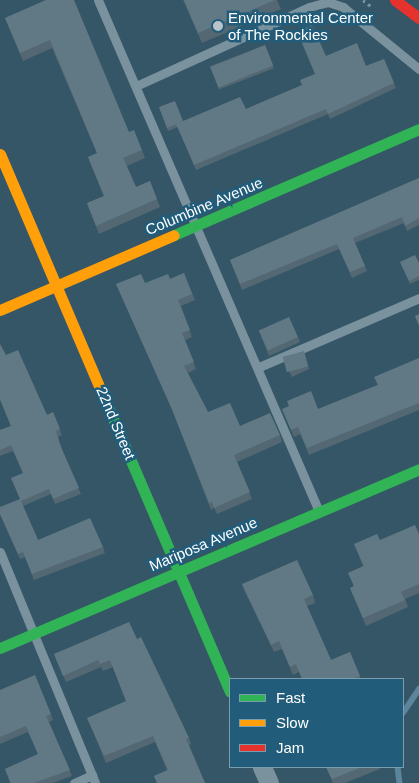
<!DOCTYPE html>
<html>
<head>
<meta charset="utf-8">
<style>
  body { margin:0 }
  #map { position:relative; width:419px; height:783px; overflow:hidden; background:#355667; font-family:Helvetica,sans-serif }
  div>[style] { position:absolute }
  .stream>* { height:5.5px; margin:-2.75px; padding:0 2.75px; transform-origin:2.75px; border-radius:2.75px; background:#5a859b }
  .path>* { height:3px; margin-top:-1.5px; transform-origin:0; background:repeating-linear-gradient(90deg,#7a929e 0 2.5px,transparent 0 6.5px) }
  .lane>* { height:9px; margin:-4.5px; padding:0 4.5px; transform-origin:4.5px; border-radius:4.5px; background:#7a929e }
  .street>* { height:19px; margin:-9.5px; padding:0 9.5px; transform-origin:9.5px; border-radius:9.5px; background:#7a929e }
  .fast>* { height:11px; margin:-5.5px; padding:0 5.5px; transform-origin:5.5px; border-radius:5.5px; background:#30b455 }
  .slow>* { height:11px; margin:-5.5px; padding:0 5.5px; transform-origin:5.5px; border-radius:5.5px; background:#ff9f0a }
  .jam>* { height:11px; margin:-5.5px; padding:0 5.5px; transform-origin:5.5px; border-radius:5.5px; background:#e5322d }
  .wall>* { inset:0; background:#536872; transform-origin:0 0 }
  .building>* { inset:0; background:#607985; transform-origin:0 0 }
  .dots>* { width:14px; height:14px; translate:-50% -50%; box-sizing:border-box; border:2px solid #215d7b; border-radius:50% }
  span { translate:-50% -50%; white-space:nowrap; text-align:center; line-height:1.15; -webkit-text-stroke:5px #215d7b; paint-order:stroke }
  .poi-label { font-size:15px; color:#fff }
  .left { translate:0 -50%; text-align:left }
  .street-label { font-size:15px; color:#fff }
  .legend { position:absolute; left:229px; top:678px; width:175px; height:90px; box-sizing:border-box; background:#215d7b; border:1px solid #7a9eb0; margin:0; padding:6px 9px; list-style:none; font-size:15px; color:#fff }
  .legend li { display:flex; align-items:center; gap:10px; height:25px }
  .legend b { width:25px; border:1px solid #7a9eb0 }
</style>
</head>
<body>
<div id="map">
  <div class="stream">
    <i style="left:403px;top:713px;width:29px;rotate:-56deg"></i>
    <i style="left:398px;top:767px;width:16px;rotate:83deg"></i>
  </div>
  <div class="path">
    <i style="left:363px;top:0;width:11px;rotate:38deg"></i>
  </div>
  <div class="lane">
    <i style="left:98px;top:0;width:555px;rotate:66.63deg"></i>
    <i style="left:136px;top:86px;width:190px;rotate:-24.5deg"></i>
    <i style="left:309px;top:7px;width:20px;rotate:-15deg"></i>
    <i style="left:328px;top:2px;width:16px;rotate:18deg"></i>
    <i style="left:343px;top:7px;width:98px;rotate:39.2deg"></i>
    <i style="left:259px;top:367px;width:174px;rotate:-23.3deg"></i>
    <i style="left:0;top:552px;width:250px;rotate:67.6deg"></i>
    <i style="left:74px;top:783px;width:20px;rotate:-24deg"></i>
  </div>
  <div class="street">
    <i style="left:262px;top:767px;width:17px;rotate:66deg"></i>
  </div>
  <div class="fast">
    <i style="left:174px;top:235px;width:267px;rotate:-23.4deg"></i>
    <i style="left:102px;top:393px;width:325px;rotate:66.8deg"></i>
    <i style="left:0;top:648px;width:456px;rotate:-23.1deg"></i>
  </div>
  <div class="slow">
    <i style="left:0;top:154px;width:260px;rotate:66.9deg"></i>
    <i style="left:0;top:310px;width:189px;rotate:-23.3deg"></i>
  </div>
  <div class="jam">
    <i style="left:395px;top:0;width:30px;rotate:37deg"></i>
  </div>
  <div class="wall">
    <i style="clip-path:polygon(46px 0,129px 132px,142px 150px,145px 158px,127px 166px,136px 187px,150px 181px,160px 207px,99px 234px,87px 203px,104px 196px,88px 157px,97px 153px,52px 48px,23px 61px,5px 18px)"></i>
    <i style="clip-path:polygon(183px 0,277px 0,281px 9px,202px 43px)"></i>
    <i style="left:265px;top:45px;width:25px;height:59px;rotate:69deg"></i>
    <i style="clip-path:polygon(326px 56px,366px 66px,384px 59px,396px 88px,330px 119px,328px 114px,196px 170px,178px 127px,168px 131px,159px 107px,183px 121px,246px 109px,302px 85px,315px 74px)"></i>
    <i style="clip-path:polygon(419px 178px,419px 225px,407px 231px,404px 223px,355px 243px,367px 271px,352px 278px,339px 249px,242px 290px,230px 260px)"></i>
    <i style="clip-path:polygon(400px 262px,419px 263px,419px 280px,410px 284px)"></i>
    <i style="clip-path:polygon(184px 273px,195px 300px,181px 306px,192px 337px,185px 340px,196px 369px,188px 373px,208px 412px,240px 426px,280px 435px,282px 442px,237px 462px,252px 499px,217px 514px,214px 508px,211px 510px,174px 414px,116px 284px,145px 283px,170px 279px)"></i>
    <i style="clip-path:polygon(259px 331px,298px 337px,300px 342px,269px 356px)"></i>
    <i style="clip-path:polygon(0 344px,6px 355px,47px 415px,53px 412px,62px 435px,58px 437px,62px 450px,81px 494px,55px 504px,51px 494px,23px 506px,38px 540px,103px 547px,105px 553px,34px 580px,25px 557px,20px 559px,0 514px,20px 499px,23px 473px,13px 451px,0 456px,0 430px,11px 426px,0 400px)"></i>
    <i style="clip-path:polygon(305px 354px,309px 369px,292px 377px,284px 360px)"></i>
    <i style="clip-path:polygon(419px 358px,419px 410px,309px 455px,300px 434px,294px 437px,282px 409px,318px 409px,377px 385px)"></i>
    <i style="clip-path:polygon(419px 534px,419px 593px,405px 599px,408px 607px,366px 626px,350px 588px,354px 586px,348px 573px,363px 566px,354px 544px)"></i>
    <i style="clip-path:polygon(242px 584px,313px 595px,315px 603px,307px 606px,331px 660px,350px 652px,361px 679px,302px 679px,299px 672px,293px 675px,282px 649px,274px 652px,245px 592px)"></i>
    <i style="clip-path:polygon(137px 639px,189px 738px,191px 744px,189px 745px,205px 783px,157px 783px,154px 776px,167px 770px,155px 742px,106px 763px,90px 724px,126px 701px,113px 667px,103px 671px,101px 667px,66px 682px,54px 654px)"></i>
    <i style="clip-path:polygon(0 690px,51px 714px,53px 720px,49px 722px,72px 776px,53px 783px,10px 783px,5px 769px,38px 754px,28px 732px,0 744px)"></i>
    <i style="clip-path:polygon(326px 767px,379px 767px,380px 769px,345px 783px,333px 783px)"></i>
  </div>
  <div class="building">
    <i style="clip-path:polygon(46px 0,74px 0,129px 132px,134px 130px,142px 150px,123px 158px,136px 187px,150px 181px,157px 199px,96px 226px,87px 203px,104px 196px,88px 157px,97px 153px,50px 40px,20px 53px,5px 18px)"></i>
    <i style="clip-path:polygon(184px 0,275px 0,198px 33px)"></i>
    <i style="clip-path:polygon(312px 25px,326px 56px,357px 43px,366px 66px,384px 59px,394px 83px,328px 114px,326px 109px,194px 165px,176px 124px,240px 97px,246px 109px,302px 85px,300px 80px,315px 74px,297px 31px)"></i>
    <i style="left:265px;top:45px;width:22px;height:59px;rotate:68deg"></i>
    <i style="clip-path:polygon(175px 101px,183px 121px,176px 124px,177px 124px,167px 128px,159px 107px)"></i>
    <i style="clip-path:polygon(419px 178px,419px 218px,405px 226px,402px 217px,353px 238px,365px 266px,350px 272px,337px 244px,240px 284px,230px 260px)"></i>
    <i style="clip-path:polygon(415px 255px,419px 263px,419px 276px,409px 281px,400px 262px)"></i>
    <i style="clip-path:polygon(184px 273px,192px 294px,178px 300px,190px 330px,182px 333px,194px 362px,184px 366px,208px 412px,230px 403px,240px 426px,270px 413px,280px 435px,234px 455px,250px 492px,214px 508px,212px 502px,209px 503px,171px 407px,116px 284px,141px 274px,145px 283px,168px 274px,170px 279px)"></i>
    <i style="clip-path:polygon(419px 314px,419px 326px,415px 316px)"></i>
    <i style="left:289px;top:317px;width:22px;height:33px;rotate:66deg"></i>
    <i style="clip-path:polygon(0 344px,6px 355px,18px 350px,47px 415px,53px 412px,60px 429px,56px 431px,61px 447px,79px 488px,53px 499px,49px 489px,21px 501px,38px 540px,90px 518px,103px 547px,32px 574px,23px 552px,18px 554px,0 514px,0 507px,20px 499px,11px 478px,23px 473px,11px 445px,0 450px,0 430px,11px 426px,0 399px)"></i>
    <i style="left:304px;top:351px;width:16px;height:22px;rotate:75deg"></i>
    <i style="clip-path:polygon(419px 358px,419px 403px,307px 448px,298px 427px,291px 430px,282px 409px,289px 406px,287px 401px,311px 391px,318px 409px,378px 385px,374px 377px)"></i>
    <i style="clip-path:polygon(415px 525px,419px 534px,419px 584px,401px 592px,405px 600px,363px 618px,350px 588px,354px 586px,348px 573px,364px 566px,354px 544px,377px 534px,380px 540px)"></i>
    <i style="clip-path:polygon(297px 560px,313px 595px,304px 599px,331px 660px,350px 652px,360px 676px,353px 679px,302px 679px,296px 664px,290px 667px,279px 641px,271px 645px,242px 584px)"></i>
    <i style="clip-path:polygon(129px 622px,137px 639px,141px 637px,182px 723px,189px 738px,186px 739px,205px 783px,157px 783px,154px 776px,168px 770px,153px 736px,104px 756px,87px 718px,126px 701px,110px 660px,100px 664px,98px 660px,63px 676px,54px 654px)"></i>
    <i style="clip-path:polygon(35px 675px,51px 714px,46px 716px,70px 770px,34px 783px,11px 783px,5px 769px,38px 754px,26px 726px,0 737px,0 690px)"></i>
    <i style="clip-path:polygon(326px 767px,362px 767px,332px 779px)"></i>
  </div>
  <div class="dots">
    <i style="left:218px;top:26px;background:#b8c4ca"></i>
  </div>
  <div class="poi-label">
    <span class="left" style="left:228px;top:26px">Environmental Center<br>of The Rockies</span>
  </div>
  <div class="street-label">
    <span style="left:204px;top:206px;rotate:-23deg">Columbine Avenue</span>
    <span style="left:116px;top:423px;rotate:67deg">22nd Street</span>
    <span style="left:203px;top:544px;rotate:-23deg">Mariposa Avenue</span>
  </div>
  <ul class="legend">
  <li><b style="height:6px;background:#30b455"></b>Fast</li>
  <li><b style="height:6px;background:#ff9f0a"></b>Slow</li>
  <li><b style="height:6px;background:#e5322d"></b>Jam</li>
  </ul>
</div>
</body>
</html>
